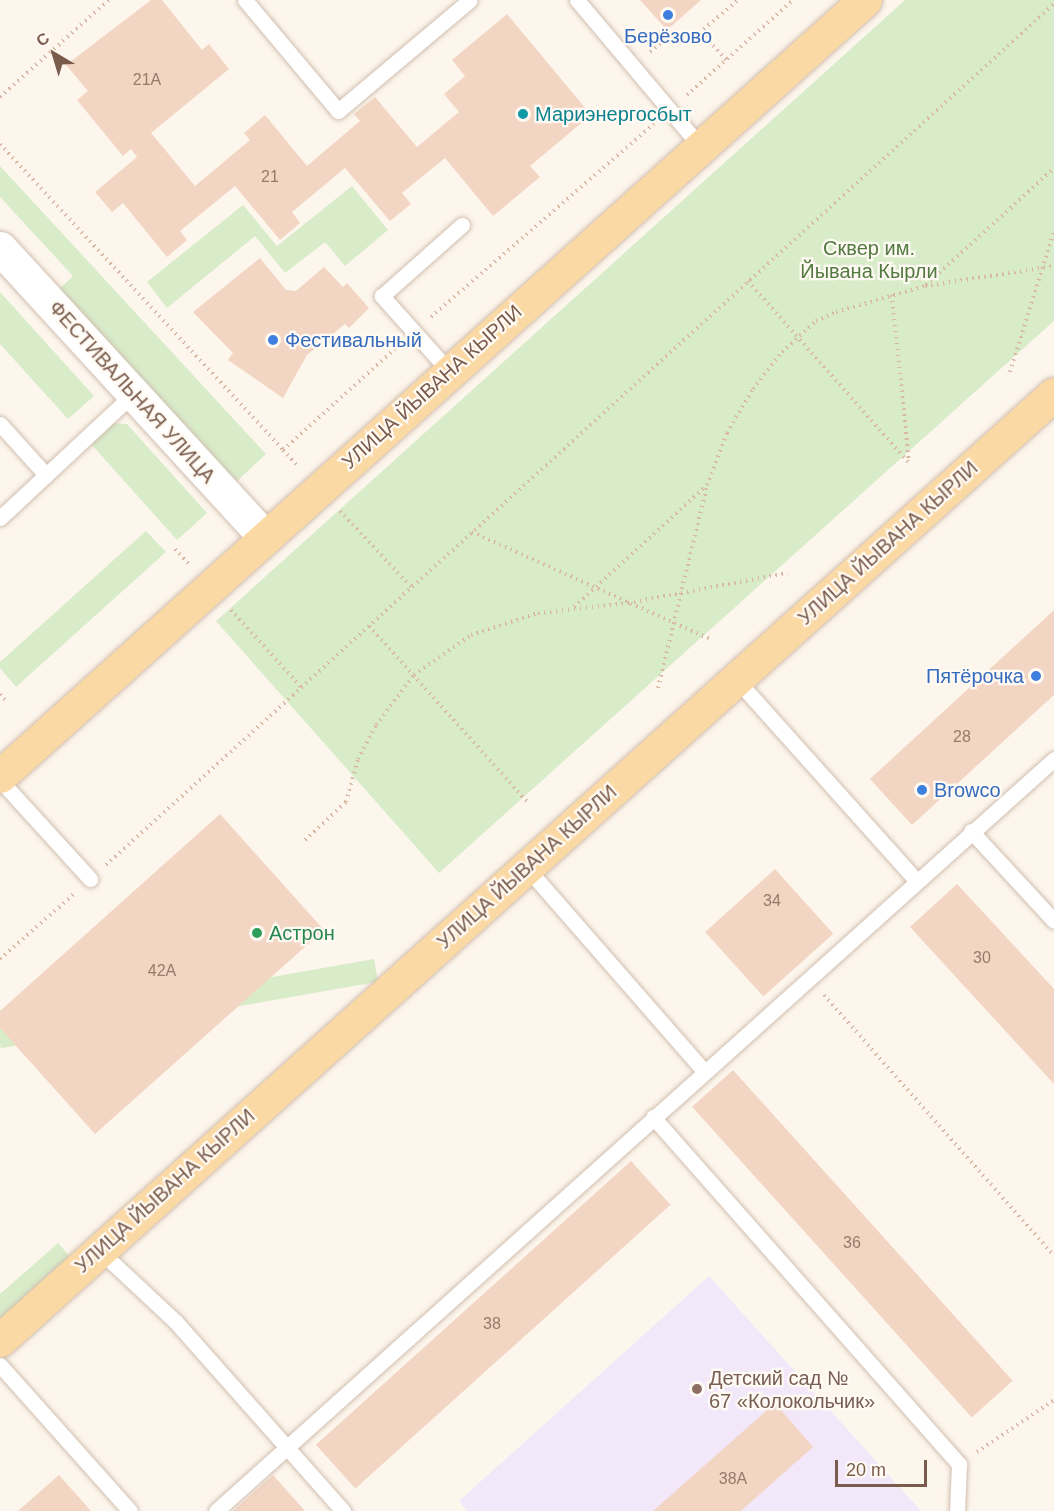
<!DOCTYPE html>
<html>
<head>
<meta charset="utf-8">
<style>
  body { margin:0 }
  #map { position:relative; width:1054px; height:1511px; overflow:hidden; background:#fdf6ec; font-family:Helvetica,sans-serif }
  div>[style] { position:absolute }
  .education>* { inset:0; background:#f3e8fa }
  .green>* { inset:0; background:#d8ecc9; transform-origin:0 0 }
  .building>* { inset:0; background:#f3d5c3; transform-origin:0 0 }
  .path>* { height:4px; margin-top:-2px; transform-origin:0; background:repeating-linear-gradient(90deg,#d9b8a5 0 1.5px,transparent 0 6px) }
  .roads { filter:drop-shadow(0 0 2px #d1beb0) drop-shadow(0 0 2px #d1beb0) }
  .lane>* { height:15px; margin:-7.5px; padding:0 7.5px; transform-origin:7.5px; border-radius:7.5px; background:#fff }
  .secondary>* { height:33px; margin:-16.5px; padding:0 16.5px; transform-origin:16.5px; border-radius:16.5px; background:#fff }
  .primary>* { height:33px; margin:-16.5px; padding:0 16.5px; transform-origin:16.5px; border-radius:16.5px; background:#fbd9a5 }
  .dots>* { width:16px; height:16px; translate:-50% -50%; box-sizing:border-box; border:3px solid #fffaf3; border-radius:50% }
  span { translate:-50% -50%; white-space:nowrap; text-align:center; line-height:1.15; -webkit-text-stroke:4.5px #fffaf3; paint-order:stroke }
  .number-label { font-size:16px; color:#987a6a }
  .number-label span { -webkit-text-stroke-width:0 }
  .shop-label { font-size:20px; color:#366cbe }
  .left { translate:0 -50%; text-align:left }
  .right { translate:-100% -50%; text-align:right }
  .culture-label { font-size:20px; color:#0d838f }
  .park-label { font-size:20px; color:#537a41 }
  .street-label { font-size:20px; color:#7a5c4d }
  .leisure-label { font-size:20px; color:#27864d }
  .education-label { font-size:20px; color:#785e54 }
  .north { position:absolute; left:24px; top:24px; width:60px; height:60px; -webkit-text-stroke:4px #fffaf3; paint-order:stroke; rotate:322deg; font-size:16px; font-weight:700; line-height:24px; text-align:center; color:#7a5c4d }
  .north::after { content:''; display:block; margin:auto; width:21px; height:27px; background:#7a5c4d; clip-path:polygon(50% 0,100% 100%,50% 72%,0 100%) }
  .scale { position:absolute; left:835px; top:1460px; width:92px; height:27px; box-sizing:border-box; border:3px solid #7a5c4d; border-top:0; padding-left:8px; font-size:18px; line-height:21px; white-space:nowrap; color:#7a5c4d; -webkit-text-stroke:4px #fffaf3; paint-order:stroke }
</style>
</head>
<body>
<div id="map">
  <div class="education">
    <i style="clip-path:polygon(709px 1276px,921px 1511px,467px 1511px,459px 1501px)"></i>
  </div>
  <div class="green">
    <i style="clip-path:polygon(905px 0,1054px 0,1054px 321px,439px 873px,216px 621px)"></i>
    <i style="clip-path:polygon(0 166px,266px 454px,235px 483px,58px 290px,73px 276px,0 197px)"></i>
    <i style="clip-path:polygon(352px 186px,388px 230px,345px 266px,325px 242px,285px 273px,255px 236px,167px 308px,147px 282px,243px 205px,277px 246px)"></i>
    <i style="clip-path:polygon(0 292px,94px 396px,68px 419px,0 344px)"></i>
    <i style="clip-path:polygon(111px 423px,127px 424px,207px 513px,177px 540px,92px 445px,93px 435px)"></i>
    <i style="clip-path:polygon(146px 531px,166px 552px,16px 687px,0 668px,0 662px)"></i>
    <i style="left:374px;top:959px;width:23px;height:383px;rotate:80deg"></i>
    <i style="clip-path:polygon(58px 1243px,72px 1259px,0 1321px,0 1294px)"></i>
  </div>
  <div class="building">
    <i style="clip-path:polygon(151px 0,162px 0,202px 50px,209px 44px,229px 69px,151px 133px,195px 186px,250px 140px,244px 133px,265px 115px,307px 166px,360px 121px,354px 114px,375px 97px,417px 147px,459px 112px,444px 94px,465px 76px,452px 60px,507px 14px,591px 115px,530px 166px,540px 177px,493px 216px,445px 158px,402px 193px,411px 204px,390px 221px,345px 168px,292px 212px,300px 223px,280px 240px,235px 186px,180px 231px,187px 240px,167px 257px,123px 203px,112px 212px,95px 192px,137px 157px,131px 149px,123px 156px,77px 100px,88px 91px,66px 65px)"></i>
    <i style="clip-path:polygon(640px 0,701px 0,667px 30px)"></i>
    <i style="clip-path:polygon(260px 258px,286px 290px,296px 291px,324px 267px,343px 287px,347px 283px,369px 308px,349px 328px,345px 324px,307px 355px,283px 398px,228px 360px,233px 353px,193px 312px)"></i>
    <i style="clip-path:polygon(1054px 610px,1054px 695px,912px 825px,870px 779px)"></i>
    <i style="clip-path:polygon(220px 814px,324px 930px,95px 1134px,0 1028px,0 1011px)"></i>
    <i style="left:775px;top:869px;width:87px;height:94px;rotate:48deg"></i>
    <i style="clip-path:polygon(957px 884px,1054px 989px,1054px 1084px,910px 927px)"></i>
    <i style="left:733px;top:1070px;width:418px;height:55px;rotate:48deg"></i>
    <i style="left:631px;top:1161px;width:59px;height:424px;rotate:48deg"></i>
    <i style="clip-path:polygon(775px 1403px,813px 1447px,741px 1511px,653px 1511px)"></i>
    <i style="clip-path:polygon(59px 1475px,91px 1511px,18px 1511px)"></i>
    <i style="clip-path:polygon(273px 1475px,305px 1511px,233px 1511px)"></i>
  </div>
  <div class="path">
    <i style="left:701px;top:32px;width:38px;rotate:48deg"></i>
    <i style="left:650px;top:52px;width:25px;rotate:-40deg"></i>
    <i style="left:669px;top:36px;width:22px;rotate:13deg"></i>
    <i style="left:690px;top:41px;width:63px;rotate:-40.5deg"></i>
    <i style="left:687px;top:95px;width:142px;rotate:-41.9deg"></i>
    <i style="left:0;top:97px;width:146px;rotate:-41.7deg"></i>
    <i style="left:0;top:144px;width:417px;rotate:47.2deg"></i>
    <i style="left:283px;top:450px;width:155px;rotate:-42.1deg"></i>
    <i style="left:748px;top:281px;width:243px;rotate:48.5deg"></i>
    <i style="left:926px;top:285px;width:173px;rotate:-42.4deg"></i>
    <i style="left:892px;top:295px;width:168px;rotate:84.2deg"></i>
    <i style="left:431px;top:317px;width:295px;rotate:-40.9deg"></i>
    <i style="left:1010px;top:372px;width:148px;rotate:-72.7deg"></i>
    <i style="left:283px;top:450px;width:22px;rotate:47deg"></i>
    <i style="left:340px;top:511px;width:104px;rotate:46.9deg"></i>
    <i style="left:472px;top:532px;width:263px;rotate:24.2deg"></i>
    <i style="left:175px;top:549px;width:22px;rotate:47deg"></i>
    <i style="left:574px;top:607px;width:179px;rotate:-42.5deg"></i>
    <i style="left:231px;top:610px;width:104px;rotate:47.7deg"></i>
    <i style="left:369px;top:626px;width:239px;rotate:48deg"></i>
    <i style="left:658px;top:688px;width:209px;rotate:-76.4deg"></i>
    <i style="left:707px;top:485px;width:56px;rotate:-69deg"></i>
    <i style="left:727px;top:433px;width:51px;rotate:-59.4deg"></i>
    <i style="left:753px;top:389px;width:47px;rotate:-51.9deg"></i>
    <i style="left:782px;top:352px;width:46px;rotate:-42.4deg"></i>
    <i style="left:816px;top:321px;width:22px;rotate:-24deg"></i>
    <i style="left:836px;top:312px;width:93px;rotate:-16.3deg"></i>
    <i style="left:925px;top:286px;width:131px;rotate:-8.8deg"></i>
    <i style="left:0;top:694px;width:9px;rotate:49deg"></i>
    <i style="left:305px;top:840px;width:56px;rotate:-42.8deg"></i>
    <i style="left:346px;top:802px;width:45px;rotate:-74.4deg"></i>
    <i style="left:358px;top:759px;width:38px;rotate:-62deg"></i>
    <i style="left:376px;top:725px;width:63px;rotate:-52.8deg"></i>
    <i style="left:414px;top:675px;width:70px;rotate:-35.1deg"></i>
    <i style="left:471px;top:635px;width:71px;rotate:-18.2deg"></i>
    <i style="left:538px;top:613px;width:91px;rotate:-6.3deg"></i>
    <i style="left:628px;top:603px;width:162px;rotate:-10.7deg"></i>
    <i style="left:106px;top:865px;width:1281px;rotate:-42.25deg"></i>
    <i style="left:0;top:959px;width:98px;rotate:-41.3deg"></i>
    <i style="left:824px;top:995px;width:348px;rotate:48.6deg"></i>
    <i style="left:977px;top:1452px;width:93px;rotate:-34deg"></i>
  </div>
  <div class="roads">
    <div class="lane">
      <i style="left:245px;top:0;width:145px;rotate:50deg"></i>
      <i style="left:338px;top:111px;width:172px;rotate:-40.1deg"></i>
      <i style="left:577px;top:0;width:192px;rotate:49.9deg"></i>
      <i style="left:449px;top:371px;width:101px;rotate:-131.8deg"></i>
      <i style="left:382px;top:296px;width:107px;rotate:-41.6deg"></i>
      <i style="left:0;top:424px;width:69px;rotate:48deg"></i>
      <i style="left:0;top:518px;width:182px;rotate:-43deg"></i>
      <i style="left:736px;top:679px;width:270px;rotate:48.2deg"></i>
      <i style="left:0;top:780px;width:134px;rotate:47.7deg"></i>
      <i style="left:971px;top:831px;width:122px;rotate:47.3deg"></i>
      <i style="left:526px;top:867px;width:271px;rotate:48.9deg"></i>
      <i style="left:653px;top:1117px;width:463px;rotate:48.6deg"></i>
      <i style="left:959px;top:1464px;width:47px;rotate:92.4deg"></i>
      <i style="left:99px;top:1250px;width:104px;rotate:43.1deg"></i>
      <i style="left:175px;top:1321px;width:254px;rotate:48.5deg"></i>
      <i style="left:0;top:1365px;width:195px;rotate:48.3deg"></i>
      <i style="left:216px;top:1511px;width:1126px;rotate:-41.9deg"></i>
    </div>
    <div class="secondary">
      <i style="left:0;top:248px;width:391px;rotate:47.5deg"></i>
    </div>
    <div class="primary">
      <i style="left:0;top:776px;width:1162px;rotate:-41.9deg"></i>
      <i style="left:0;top:1340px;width:1416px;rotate:-41.91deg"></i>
    </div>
  </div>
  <div class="dots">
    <i style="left:668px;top:15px;background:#3f7fe0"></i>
    <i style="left:523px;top:114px;background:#0f9aa8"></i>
    <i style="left:273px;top:340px;background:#3f7fe0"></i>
    <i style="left:1036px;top:676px;background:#3f7fe0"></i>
    <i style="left:922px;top:790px;background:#3f7fe0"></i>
    <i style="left:257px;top:933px;background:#2e9e5b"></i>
    <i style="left:697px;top:1389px;background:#8d6e63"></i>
  </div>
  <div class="number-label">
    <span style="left:147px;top:80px">21А</span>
    <span style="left:270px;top:177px">21</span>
    <span style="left:962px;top:737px">28</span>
    <span style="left:772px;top:901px">34</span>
    <span style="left:982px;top:958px">30</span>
    <span style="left:162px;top:971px">42А</span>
    <span style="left:852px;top:1243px">36</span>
    <span style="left:492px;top:1324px">38</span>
    <span style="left:733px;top:1479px">38А</span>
  </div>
  <div class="shop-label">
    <span style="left:668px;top:36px">Берёзово</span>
    <span class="left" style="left:285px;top:340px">Фестивальный</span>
    <span class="right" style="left:1024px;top:676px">Пятёрочка</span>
    <span class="left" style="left:934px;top:790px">Browco</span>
  </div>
  <div class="culture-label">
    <span class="left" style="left:535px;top:114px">Мариэнергосбыт</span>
  </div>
  <div class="park-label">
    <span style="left:869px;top:260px">Сквер им.<br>Йывана Кырли</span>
  </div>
  <div class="street-label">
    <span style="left:432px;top:387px;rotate:-42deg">УЛИЦА ЙЫВАНА КЫРЛИ</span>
    <span style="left:132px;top:392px;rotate:48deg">ФЕСТИВАЛЬНАЯ УЛИЦА</span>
    <span style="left:888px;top:543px;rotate:-42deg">УЛИЦА ЙЫВАНА КЫРЛИ</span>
    <span style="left:527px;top:867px;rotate:-42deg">УЛИЦА ЙЫВАНА КЫРЛИ</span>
    <span style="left:165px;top:1191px;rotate:-42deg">УЛИЦА ЙЫВАНА КЫРЛИ</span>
  </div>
  <div class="leisure-label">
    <span class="left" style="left:269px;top:933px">Астрон</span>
  </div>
  <div class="education-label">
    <span class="left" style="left:709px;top:1390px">Детский сад №<br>67 «Колокольчик»</span>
  </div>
  <div class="north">С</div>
  <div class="scale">20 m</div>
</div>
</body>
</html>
